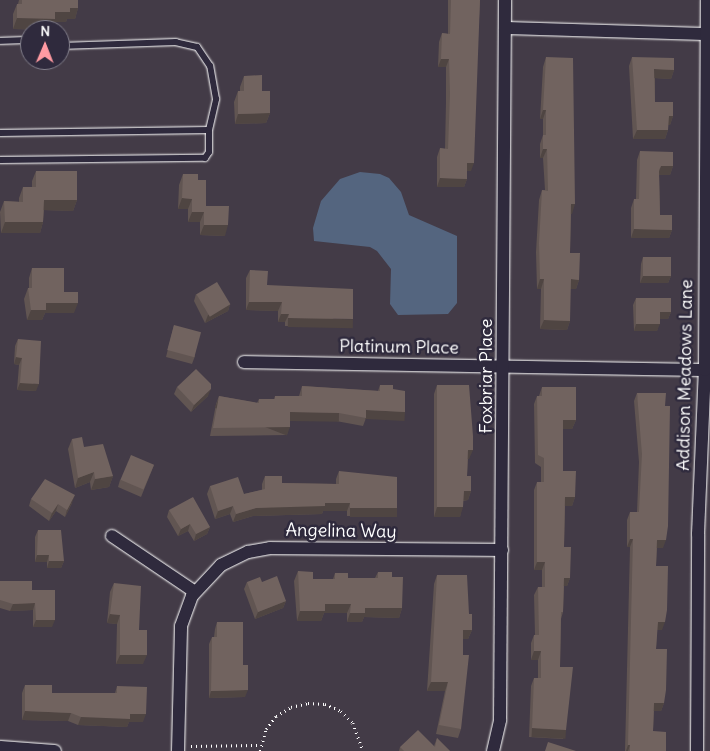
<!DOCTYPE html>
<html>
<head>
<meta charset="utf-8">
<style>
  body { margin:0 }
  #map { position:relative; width:710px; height:751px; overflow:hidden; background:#433b47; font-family:Delius,sans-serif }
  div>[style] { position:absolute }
  .water>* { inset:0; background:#54657f }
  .path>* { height:2.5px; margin-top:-1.25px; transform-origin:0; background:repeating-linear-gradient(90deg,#fff 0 1px,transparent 0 5px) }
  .roads { filter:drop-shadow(0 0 1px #fff) drop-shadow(0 0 1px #fff) }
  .lane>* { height:6px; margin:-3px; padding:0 3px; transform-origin:3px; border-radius:3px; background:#2f2a3d }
  .street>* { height:12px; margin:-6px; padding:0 6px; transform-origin:6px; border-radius:6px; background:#2f2a3d }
  .wall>* { inset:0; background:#615552 }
  .shaded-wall>* { inset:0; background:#4f4542; transform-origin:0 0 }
  .building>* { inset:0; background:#71635f; transform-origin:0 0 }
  span { translate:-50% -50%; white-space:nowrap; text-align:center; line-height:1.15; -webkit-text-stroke:5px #2f2a3d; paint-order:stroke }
  .street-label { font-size:18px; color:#fff }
  .north { position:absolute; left:20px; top:20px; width:50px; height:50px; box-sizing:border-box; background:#2f2a3d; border:1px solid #827f8b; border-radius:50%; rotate:1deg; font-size:14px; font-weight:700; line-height:20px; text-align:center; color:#fff }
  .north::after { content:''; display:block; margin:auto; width:18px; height:22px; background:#ff9aa2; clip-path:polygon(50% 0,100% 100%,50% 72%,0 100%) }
</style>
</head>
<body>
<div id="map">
  <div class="water">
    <i style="clip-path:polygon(360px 172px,380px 174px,389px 178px,401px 192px,409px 215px,457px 236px,457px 303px,448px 314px,398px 315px,390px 304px,391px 269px,377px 251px,370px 247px,314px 241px,313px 228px,321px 201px,340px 179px)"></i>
  </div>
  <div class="path">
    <i style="left:191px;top:746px;width:69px;rotate:-0.8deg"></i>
    <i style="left:260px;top:751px;width:23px;rotate:-75deg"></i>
    <i style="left:266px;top:729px;width:16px;rotate:-52deg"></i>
    <i style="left:276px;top:716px;width:17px;rotate:-31deg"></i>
    <i style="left:291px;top:707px;width:17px;rotate:-13deg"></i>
    <i style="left:308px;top:703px;width:17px;rotate:3deg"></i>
    <i style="left:325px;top:704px;width:17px;rotate:24deg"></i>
    <i style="left:341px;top:711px;width:17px;rotate:45deg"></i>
    <i style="left:353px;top:723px;width:30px;rotate:70deg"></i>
  </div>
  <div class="roads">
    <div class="lane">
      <i style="left:0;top:41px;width:30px;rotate:-2deg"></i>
      <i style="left:0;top:133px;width:209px;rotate:-0.8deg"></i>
      <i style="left:0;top:160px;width:205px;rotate:-0.6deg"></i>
      <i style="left:205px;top:158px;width:7px;rotate:-56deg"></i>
      <i style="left:209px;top:152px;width:22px;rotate:-90deg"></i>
      <i style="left:209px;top:130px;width:32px;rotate:-77deg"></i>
      <i style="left:216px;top:99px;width:34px;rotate:-100deg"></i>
      <i style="left:210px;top:66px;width:23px;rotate:-124deg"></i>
      <i style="left:197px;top:47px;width:22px;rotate:-167deg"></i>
      <i style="left:176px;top:42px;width:116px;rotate:178deg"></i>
    </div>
    <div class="street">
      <i style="left:505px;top:28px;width:201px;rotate:1.7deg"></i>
      <i style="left:244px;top:362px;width:466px;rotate:1deg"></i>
      <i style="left:112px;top:536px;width:100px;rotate:34deg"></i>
      <i style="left:0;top:747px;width:55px;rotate:4.2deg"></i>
      <i style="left:178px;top:751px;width:125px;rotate:-88.6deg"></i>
      <i style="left:181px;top:626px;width:32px;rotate:-70deg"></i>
      <i style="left:192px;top:596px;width:42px;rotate:-46.9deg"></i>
      <i style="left:221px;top:565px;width:30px;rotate:-26deg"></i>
      <i style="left:248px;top:552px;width:22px;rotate:-10deg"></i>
      <i style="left:270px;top:548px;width:232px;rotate:0.5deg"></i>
      <i style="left:493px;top:751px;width:32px;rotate:-77deg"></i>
      <i style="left:500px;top:720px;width:720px;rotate:-89.6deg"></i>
      <i style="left:697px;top:751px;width:217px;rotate:-89.7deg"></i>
      <i style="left:698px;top:534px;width:164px;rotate:-87.6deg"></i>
      <i style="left:705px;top:370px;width:370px;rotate:-89.7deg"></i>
    </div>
  </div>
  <div class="wall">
    <i style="clip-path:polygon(19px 0,78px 0,78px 8px,75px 19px,67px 19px,66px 22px,54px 22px,51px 30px,13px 29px,13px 14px,17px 4px,18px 4px)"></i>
    <i style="clip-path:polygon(448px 0,480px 0,471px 171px,467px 171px,467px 179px,464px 187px,437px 187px,437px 157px,440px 148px,445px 149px,446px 102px,446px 67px,438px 67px,439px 42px,442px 33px,448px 34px)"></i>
    <i style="clip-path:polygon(546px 57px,572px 214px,571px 213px,570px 253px,579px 280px,576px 289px,570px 289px,570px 321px,567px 330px,540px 329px,541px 289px,537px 289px,536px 252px,539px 200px,542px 190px,545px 190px,543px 158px,540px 158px,540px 144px,543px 135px,543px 119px,540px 119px,543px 67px)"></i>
    <i style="clip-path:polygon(632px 57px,674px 70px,671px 79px,655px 78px,655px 102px,673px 116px,670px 125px,668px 125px,668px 130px,665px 139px,633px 139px,629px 66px)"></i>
    <i style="clip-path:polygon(244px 76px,262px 91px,270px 113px,266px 123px,235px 124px,234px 102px,238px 91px,240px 91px,240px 87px)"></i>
    <i style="clip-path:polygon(640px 151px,673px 166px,670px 175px,659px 175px,660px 215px,672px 230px,669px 238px,631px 238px,631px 208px,634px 199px,636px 199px,637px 160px)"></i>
    <i style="clip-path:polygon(36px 171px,77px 200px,73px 211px,44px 210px,43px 222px,40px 233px,1px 233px,0 212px,4px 201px,19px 202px,19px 198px,23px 187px,32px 187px,32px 181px)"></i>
    <i style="clip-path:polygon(183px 174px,198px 180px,206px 206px,225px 236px,200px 235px,200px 222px,188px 222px,188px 209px,178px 209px,179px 185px)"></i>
    <i style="clip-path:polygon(643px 257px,671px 276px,668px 283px,640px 283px,641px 264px)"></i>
    <i style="clip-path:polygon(32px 268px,64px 292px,74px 313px,45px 313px,42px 320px,27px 320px,24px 299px,28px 288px,29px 288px,29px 278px)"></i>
    <i style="clip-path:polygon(250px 270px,267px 285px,350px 327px,285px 326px,285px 322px,278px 322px,278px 311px,246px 310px,246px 278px)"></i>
    <i style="clip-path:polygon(196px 294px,230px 304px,228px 311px,205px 323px,194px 301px)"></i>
    <i style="clip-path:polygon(636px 298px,671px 312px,668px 319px,660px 319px,657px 331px,634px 331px,633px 305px)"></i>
    <i style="clip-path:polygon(174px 325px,195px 356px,192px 364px,166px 357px)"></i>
    <i style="clip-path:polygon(18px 339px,36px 391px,17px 390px,19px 365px,14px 364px,15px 346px)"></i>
    <i style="clip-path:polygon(380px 385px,393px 389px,405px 412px,402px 420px,366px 418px,363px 426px,336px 421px,290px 420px,287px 435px,210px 436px,216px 404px,219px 396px,257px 403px,259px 399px,274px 399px,275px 396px,299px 396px,302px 386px,378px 391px)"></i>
    <i style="clip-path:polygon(437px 385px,469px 459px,468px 459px,467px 476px,471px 491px,468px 500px,463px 501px,460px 517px,434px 517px,434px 394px)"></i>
    <i style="clip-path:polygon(177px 387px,208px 396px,191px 412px,174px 394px)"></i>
    <i style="clip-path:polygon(542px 387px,576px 420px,572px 429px,563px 429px,563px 471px,575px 497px,572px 506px,565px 506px,564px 547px,570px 578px,567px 586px,564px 586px,563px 612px,561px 619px,560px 667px,566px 730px,563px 739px,529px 737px,531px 686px,534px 678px,538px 678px,538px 660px,531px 660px,531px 643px,534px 635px,535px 635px,534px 595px,538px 587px,542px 587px,542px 570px,534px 570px,534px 490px,537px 482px,541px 482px,541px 467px,535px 463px,534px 404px,537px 396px,539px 396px)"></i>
    <i style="clip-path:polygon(637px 393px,663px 548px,657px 548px,656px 566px,662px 630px,657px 630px,656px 649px,664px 703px,661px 711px,654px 711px,653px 731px,666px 751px,625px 751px,630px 547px,627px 547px,627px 520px,630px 512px,637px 512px,639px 462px,634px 401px)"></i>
    <i style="clip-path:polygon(72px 439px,84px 447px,113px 476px,109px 487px,91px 490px,90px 482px,75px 488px,68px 449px)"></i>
    <i style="clip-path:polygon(154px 465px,141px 497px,118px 487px,120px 480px)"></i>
    <i style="clip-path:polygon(339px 471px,397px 508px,394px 516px,347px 516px,347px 511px,323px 511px,322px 514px,253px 516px,233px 522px,230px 514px,215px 519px,207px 494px,210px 486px,244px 494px,262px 490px,262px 484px,265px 476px,282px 483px,336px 484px,336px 479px)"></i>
    <i style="clip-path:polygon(31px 499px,72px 503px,65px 517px,56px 511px,49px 521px,29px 506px)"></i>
    <i style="clip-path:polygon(169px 510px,210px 527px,207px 534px,194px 541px,188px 531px,178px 536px,167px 517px)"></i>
    <i style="clip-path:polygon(38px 530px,64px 561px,61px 568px,47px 568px,47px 562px,35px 562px,35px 537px)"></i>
    <i style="clip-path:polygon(298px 571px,313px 579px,333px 579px,335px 573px,348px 578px,375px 578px,378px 572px,392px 577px,402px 608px,399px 618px,364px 617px,362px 622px,347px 622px,347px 613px,324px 613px,321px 621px,297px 621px,294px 581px)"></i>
    <i style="clip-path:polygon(437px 575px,469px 614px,472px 630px,468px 639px,463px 639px,461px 729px,458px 738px,436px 734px,445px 691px,427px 691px,434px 584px)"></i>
    <i style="clip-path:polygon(0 581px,32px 590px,52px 627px,33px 627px,33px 610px,10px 611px,0 608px)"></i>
    <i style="clip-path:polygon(247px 582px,262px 582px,286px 601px,283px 608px,255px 619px,244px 589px)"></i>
    <i style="clip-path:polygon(114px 583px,139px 630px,143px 664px,116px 664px,117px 624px,107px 623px,110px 592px)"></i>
    <i style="clip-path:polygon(217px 622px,243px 665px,245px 697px,209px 698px,209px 644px,212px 637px,214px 637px,215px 629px)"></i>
    <i style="clip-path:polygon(25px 685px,52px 693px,115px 693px,117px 686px,143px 722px,129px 722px,127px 727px,78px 725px,68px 721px,22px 720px,22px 693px)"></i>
    <i style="clip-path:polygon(437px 738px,450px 751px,399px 751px,400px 747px,434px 746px)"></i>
  </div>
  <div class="shaded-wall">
    <i style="clip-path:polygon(70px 8px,78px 8px,75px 19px,67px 19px,66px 22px,54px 22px,51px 30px,13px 29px,17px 18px)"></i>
    <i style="clip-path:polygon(441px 59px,449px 59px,446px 67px,438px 67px)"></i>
    <i style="clip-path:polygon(654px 69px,674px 70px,671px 79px,651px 78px)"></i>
    <i style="clip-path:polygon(543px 110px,546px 110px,543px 119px,540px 119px)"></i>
    <i style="clip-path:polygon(270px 113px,266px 123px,235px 124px,238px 114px)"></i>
    <i style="clip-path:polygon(669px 116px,673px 116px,670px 125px,665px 125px)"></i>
    <i style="clip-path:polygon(637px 130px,668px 130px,665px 139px,633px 139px)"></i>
    <i style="clip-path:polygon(543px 149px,547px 149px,543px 158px,540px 158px)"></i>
    <i style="clip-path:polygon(467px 163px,474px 163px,471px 171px,464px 171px)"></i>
    <i style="clip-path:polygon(661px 166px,673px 166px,670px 175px,658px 175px)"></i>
    <i style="clip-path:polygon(440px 178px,467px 179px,464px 187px,437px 187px)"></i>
    <i style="clip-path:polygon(182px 198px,192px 199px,188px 209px,178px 209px)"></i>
    <i style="clip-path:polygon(44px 200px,77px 200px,73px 211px,40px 210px)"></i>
    <i style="clip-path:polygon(571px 204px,575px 204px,572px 214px,567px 213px)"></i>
    <i style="clip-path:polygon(192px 212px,204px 212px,200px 222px,188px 222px)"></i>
    <i style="clip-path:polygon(5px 222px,43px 222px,40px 233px,1px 233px)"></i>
    <i style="clip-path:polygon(204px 225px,228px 225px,225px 236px,200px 235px)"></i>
    <i style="clip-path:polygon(634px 229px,672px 230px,669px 238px,631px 238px)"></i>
    <i style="clip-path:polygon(643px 276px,671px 276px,668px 283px,640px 283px)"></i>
    <i style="clip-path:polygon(540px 279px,544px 279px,541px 289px,537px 289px)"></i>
    <i style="clip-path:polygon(571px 279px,579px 280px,576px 289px,567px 289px)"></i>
    <i style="clip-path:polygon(249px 302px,282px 302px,278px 311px,246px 310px)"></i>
    <i style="clip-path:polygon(46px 303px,78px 303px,74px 313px,45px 313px,42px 320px,27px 320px,31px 310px)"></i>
    <i style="clip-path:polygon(230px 304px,228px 311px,205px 323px,208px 315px)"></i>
    <i style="clip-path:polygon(660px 312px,671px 312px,668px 319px,657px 319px)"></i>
    <i style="clip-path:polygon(281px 314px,289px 314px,285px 322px,278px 322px)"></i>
    <i style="left:288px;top:318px;width:65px;height:9px;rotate:1deg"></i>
    <i style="clip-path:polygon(544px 320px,570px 321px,567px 330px,540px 329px)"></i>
    <i style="clip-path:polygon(636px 324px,660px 324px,657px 331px,634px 331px)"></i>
    <i style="clip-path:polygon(16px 357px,22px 358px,19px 365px,14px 364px)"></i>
    <i style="clip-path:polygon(20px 383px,39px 384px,36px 391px,17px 390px)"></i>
    <i style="clip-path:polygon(211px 389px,208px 396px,191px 412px,194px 405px)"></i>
    <i style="left:366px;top:410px;width:39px;height:9px;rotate:3deg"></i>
    <i style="left:290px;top:412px;width:49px;height:9px;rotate:1deg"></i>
    <i style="clip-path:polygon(563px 420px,576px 420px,572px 429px,560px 429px)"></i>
    <i style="left:290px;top:427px;width:9px;height:77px;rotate:111deg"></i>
    <i style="clip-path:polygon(468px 450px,473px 450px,469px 459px,465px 459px)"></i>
    <i style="clip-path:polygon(94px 472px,90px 482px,75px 488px,78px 478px)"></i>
    <i style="clip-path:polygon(113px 476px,109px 487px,91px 490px,95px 479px)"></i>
    <i style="clip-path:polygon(464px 491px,471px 491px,468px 500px,460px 501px)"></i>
    <i style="clip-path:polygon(75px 495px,72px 503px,65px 517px,67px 510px)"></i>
    <i style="clip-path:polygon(565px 497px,575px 497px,572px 506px,562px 506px)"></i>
    <i style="clip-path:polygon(325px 503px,350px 503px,347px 511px,323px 511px,322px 514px,253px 516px,233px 522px,236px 514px,256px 508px)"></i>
    <i style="clip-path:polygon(58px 504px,56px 511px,49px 521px,52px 513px)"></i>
    <i style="clip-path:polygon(233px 506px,230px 514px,215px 519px,218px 511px)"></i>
    <i style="clip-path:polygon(437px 507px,463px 507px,460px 517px,434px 517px)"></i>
    <i style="left:350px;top:508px;width:47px;height:9px"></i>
    <i style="clip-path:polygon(190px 524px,188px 531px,178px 536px,181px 529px)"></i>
    <i style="clip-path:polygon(210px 527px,207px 534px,194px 541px,196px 534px)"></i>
    <i style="clip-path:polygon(630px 539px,633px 539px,630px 547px,627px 547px)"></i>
    <i style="clip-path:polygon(657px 540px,666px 540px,663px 548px,654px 548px)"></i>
    <i style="clip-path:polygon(37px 555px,49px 555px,47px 562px,35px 562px)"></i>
    <i style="clip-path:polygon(49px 561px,64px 561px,61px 568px,47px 568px)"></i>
    <i style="clip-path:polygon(537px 562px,545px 562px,542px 570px,534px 570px)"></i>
    <i style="clip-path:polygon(564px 578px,570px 578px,567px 586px,561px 586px)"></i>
    <i style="clip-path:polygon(286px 601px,283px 608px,255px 619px,258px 612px)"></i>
    <i style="clip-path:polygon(35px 603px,33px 610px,10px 611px,13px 604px)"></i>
    <i style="clip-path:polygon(325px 604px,351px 604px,347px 613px,324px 613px,321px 621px,297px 621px,300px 611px)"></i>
    <i style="clip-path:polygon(365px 608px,402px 608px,399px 618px,364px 617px,362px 622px,347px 622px,350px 613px)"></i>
    <i style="clip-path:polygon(110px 614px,120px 615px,117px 624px,107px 623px)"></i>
    <i style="clip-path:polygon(36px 620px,55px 620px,52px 627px,33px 627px)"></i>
    <i style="clip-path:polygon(658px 622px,665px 622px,662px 630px,655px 630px)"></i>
    <i style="clip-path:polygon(463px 630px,472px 630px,468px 639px,460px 639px)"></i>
    <i style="clip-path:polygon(534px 651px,541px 651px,538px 660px,531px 660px)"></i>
    <i style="clip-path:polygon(120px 655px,147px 655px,143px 664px,116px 664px)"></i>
    <i style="clip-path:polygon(431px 682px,448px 682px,445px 691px,427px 691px)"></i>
    <i style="clip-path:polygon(248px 690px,245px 697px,209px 698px,211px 691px)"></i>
    <i style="clip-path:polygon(654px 703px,664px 703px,661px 711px,651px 711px)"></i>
    <i style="clip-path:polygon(25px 711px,71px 713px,68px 721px,22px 720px)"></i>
    <i style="clip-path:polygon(130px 714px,146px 714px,143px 722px,129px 722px,127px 727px,78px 725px,81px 717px)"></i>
    <i style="left:532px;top:728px;width:34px;height:9px;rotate:3deg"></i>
    <i style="clip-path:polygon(628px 745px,630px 745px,628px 751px,626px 751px)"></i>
  </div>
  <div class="building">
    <i style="clip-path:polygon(22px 0,78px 0,78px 8px,70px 8px,70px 12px,55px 12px,55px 19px,17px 18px,17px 4px,22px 4px)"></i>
    <i style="clip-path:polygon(451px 0,480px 0,474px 163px,467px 163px,467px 179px,440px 178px,440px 148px,448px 149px,450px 94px,449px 59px,441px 59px,442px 33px,450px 34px)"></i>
    <i style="clip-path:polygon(546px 57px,573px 58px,575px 204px,571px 204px,570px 253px,580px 253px,579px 280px,571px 279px,570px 321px,544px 320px,544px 279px,540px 279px,539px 243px,542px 190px,548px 191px,547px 149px,543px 149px,543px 135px,546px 135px,546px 110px,543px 110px)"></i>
    <i style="clip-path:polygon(632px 57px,674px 58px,674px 70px,654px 69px,655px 102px,673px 102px,673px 116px,669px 116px,668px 130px,637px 130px)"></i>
    <i style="clip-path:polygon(262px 75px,262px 91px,270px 91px,270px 113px,238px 114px,238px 91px,244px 91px,244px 76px)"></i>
    <i style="clip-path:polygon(640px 151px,673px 152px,673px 166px,661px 166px,659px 170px,660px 215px,672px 215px,672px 230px,634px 229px,634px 199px,639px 199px)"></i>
    <i style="clip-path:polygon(36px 171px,77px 171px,77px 200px,44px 200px,43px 222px,5px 222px,4px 201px,23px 202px,23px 187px,36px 187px)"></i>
    <i style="clip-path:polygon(183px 174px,198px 174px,198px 180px,206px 180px,206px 206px,229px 206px,228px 225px,204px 225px,204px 212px,192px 212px,192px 199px,182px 198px)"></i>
    <i style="left:643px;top:257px;width:28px;height:19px"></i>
    <i style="clip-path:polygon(32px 268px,64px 268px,64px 292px,78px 292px,78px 303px,46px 303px,46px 310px,31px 310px,28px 288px,32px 288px)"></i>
    <i style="clip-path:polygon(250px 270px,268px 271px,267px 285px,353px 289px,353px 319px,288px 318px,289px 314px,281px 314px,282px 302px,249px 302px)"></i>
    <i style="left:217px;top:282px;width:26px;height:24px;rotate:59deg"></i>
    <i style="clip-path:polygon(636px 298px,671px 298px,671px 312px,660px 312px,660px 324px,636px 324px)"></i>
    <i style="left:174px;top:325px;width:28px;height:26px;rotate:15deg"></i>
    <i style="clip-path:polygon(18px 339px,41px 341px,39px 384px,20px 383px,22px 358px,16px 357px)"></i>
    <i style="clip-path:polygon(196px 369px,211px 384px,211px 389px,194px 405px,177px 387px)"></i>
    <i style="clip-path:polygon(380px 385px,393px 385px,393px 389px,405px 391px,405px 412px,366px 410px,366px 418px,339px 413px,290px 412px,290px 427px,213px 428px,219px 396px,259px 403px,259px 399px,275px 399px,275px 396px,302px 396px,302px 386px,380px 391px)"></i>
    <i style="clip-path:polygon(437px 385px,469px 385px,473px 436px,473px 450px,468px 450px,467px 476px,471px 476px,471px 491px,464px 491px,463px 507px,437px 507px)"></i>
    <i style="clip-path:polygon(542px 387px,576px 387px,576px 420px,563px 420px,563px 471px,576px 471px,575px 497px,565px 497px,564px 547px,571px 547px,570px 578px,564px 578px,563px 612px,561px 612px,560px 667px,573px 667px,566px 730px,532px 728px,534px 678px,541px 678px,541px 651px,534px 651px,534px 635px,539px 635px,538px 587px,545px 587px,545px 562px,537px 562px,537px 482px,544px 482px,544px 458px,538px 455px,537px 396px,542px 396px)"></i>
    <i style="clip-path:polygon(637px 393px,666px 393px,665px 406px,670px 406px,668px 526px,666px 540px,657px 540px,656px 566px,668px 566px,667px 610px,665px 622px,658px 622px,656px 649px,667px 649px,666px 690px,664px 703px,654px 703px,653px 731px,666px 732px,666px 751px,630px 751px,630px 745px,628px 745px,633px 539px,630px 539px,630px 512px,639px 512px,642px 454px)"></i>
    <i style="clip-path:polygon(82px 437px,84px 447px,103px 444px,113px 476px,95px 479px,94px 472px,78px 478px,72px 439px)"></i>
    <i style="left:131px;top:455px;width:25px;height:27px;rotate:23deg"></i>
    <i style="clip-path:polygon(339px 471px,397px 477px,397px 508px,350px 508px,350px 503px,325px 503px,325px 506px,256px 508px,236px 514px,233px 506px,218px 511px,210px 486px,238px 477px,244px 494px,265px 489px,265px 476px,282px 476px,282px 483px,339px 484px)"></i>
    <i style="clip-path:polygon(45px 479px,75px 495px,67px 510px,58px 504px,52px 513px,31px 499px)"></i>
    <i style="clip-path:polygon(193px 497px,210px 527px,196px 534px,190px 524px,181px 529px,169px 510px)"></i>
    <i style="clip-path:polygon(38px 530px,61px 530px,64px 561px,49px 561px,49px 555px,37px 555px)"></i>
    <i style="clip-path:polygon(298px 571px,313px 572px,313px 579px,335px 579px,335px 573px,348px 573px,348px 578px,378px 578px,378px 572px,392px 572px,392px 577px,403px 577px,402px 608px,365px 608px,365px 613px,350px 613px,351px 604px,325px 604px,325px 611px,300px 611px)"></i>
    <i style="clip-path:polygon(437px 575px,467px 575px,469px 614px,472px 614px,472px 630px,463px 630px,463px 655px,469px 655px,461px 729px,439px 725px,448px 682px,431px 682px)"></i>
    <i style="clip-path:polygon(277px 576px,286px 601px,258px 612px,247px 582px,260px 577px,262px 582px)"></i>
    <i style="clip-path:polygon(0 581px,32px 581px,32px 590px,55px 590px,55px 620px,36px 620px,35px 603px,13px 604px,0 600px)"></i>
    <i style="clip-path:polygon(114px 583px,141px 586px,139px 630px,147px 630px,147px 655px,120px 655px,120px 615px,110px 614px)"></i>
    <i style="clip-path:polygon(217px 622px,243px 622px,243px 665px,248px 665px,248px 690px,211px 691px,212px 637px,217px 637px)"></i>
    <i style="clip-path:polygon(25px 685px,52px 685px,52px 693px,117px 693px,117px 686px,147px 687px,146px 714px,130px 714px,130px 719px,81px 717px,71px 713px,25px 711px)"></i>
    <i style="clip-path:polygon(418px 730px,435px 747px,437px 738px,450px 751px,404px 751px,400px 747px)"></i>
    <i style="clip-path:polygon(548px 742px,576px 751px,545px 751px)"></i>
  </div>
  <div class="street-label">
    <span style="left:399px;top:347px;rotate:1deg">Platinum Place</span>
    <span style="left:685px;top:375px;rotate:-89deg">Addison Meadows Lane</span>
    <span style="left:486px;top:376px;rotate:-90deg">Foxbriar Place</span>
    <span style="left:341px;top:531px;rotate:1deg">Angelina Way</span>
  </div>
  <div class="north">N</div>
</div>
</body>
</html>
